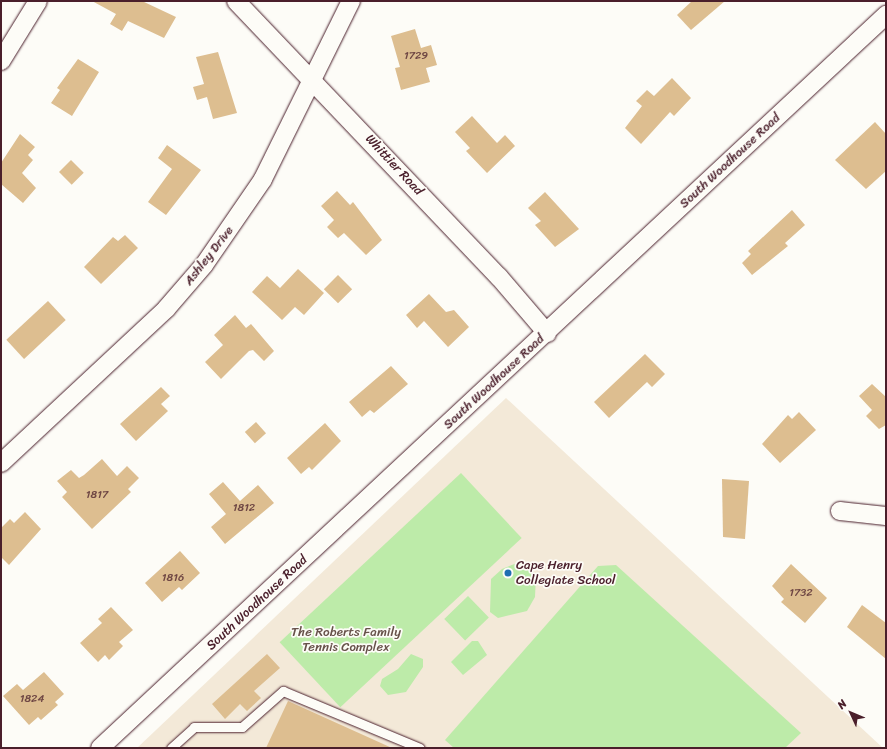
<!DOCTYPE html>
<html>
<head>
<meta charset="utf-8">
<style>
  body { margin:0 }
  #map { position:relative; width:887px; height:749px; overflow:hidden; background:#fdfcf7; font-family:Sriracha,sans-serif }
  div>[style] { position:absolute }
  .built>* { inset:0; background:#f3e9d8 }
  .green>* { inset:0; background:#bdeba9; transform-origin:0 0 }
  .building>* { inset:0; background:#ddbe90; transform-origin:0 0 }
  .roads { filter:drop-shadow(0 0 1px #4a1f2b) drop-shadow(0 0 1px #4a1f2b) }
  .lane>* { height:9px; margin:-4.5px; padding:0 4.5px; transform-origin:4.5px; border-radius:4.5px; background:#fdfcf7 }
  .street>* { height:18px; margin:-9px; padding:0 9px; transform-origin:9px; border-radius:9px; background:#fdfcf7 }
  .dots>* { width:11px; height:11px; translate:-50% -50%; box-sizing:border-box; border:2px solid #fdfcf7; border-radius:50% }
  span { translate:-50% -50%; white-space:nowrap; text-align:center; line-height:1.15; -webkit-text-stroke:3.5px #fdfcf7; paint-order:stroke }
  .number-label { font-size:11px; color:#6f4744 }
  .number-label span { -webkit-text-stroke-width:0 }
  .street-label { font-size:13px; color:#4a1f2b }
  .poi-label { font-size:13px; color:#4a1f2b }
  .left { translate:0 -50%; text-align:left }
  .park-label { font-size:13px; color:#67524a }
  .frame { position:absolute; inset:0; border:2px solid #4a1f2b; pointer-events:none }
  .north { position:absolute; left:831px; top:693px; width:40px; height:40px; -webkit-text-stroke:3px #fdfcf7; paint-order:stroke; rotate:314deg; font-size:11px; font-weight:700; line-height:16px; text-align:center; color:#4a1f2b }
  .north::after { content:''; display:block; margin:auto; width:14px; height:18px; background:#4a1f2b; clip-path:polygon(50% 0,100% 100%,50% 72%,0 100%) }
</style>
</head>
<body>
<div id="map">
  <div class="built">
    <i style="clip-path:polygon(506px 398px,883px 748px,137px 748px)"></i>
  </div>
  <div class="green">
    <i style="left:461px;top:473px;width:89px;height:248px;rotate:47deg"></i>
    <i style="clip-path:polygon(522px 561px,536px 575px,535px 597px,527px 611px,498px 618px,490px 612px,491px 579px,502px 569px)"></i>
    <i style="clip-path:polygon(616px 565px,801px 733px,785px 748px,454px 748px,445px 740px,598px 566px)"></i>
    <i style="left:468px;top:596px;width:30px;height:33px;rotate:46deg"></i>
    <i style="clip-path:polygon(472px 641px,478px 641px,487px 655px,463px 675px,451px 662px)"></i>
    <i style="clip-path:polygon(411px 654px,423px 659px,423px 667px,406px 692px,388px 695px,380px 686px,382px 679px,398px 669px)"></i>
  </div>
  <div class="building">
    <i style="clip-path:polygon(92px 1px,142px 1px,176px 17px,164px 38px,128px 21px,122px 31px,110px 24px,116px 14px)"></i>
    <i style="clip-path:polygon(692px 1px,725px 1px,691px 30px,677px 15px)"></i>
    <i style="clip-path:polygon(415px 29px,421px 48px,431px 45px,437px 65px,426px 68px,430px 82px,401px 90px,395px 68px,400px 67px,391px 36px)"></i>
    <i style="clip-path:polygon(218px 52px,237px 113px,213px 119px,207px 97px,197px 100px,193px 87px,204px 84px,196px 57px)"></i>
    <i style="clip-path:polygon(78px 59px,99px 72px,72px 116px,51px 103px,60px 90px,57px 88px)"></i>
    <i style="clip-path:polygon(672px 78px,691px 98px,674px 116px,670px 112px,641px 144px,625px 128px,642px 106px,636px 101px,647px 90px,654px 96px)"></i>
    <i style="clip-path:polygon(472px 116px,497px 143px,505px 135px,515px 146px,487px 173px,466px 151px,470px 148px,455px 132px)"></i>
    <i style="clip-path:polygon(875px 122px,886px 134px,886px 171px,866px 189px,835px 160px)"></i>
    <i style="clip-path:polygon(20px 134px,35px 147px,28px 155px,33px 160px,22px 173px,36px 188px,23px 203px,1px 184px,1px 163px)"></i>
    <i style="clip-path:polygon(167px 145px,201px 170px,166px 215px,148px 202px,172px 169px,158px 158px)"></i>
    <i style="left:71px;top:160px;width:18px;height:17px;rotate:45deg"></i>
    <i style="clip-path:polygon(337px 191px,350px 205px,353px 202px,382px 240px,366px 255px,344px 233px,338px 238px,327px 227px,334px 220px,321px 206px)"></i>
    <i style="clip-path:polygon(545px 192px,579px 229px,555px 247px,535px 225px,541px 221px,528px 208px)"></i>
    <i style="clip-path:polygon(792px 210px,805px 225px,785px 243px,788px 246px,752px 275px,742px 263px,751px 254px,748px 251px)"></i>
    <i style="clip-path:polygon(125px 235px,138px 248px,101px 284px,84px 267px,113px 237px,118px 241px)"></i>
    <i style="clip-path:polygon(298px 269px,324px 293px,304px 315px,295px 307px,282px 320px,252px 292px,267px 276px,280px 288px)"></i>
    <i style="left:338px;top:275px;width:20px;height:20px;rotate:45deg"></i>
    <i style="clip-path:polygon(429px 294px,446px 312px,454px 310px,469px 327px,448px 347px,424px 321px,417px 328px,406px 315px)"></i>
    <i style="left:48px;top:301px;width:26px;height:57px;rotate:47deg"></i>
    <i style="clip-path:polygon(235px 315px,246px 328px,251px 324px,274px 351px,264px 361px,253px 350px,249px 351px,221px 379px,205px 362px,223px 345px,214px 335px)"></i>
    <i style="clip-path:polygon(645px 354px,665px 374px,652px 387px,647px 382px,609px 418px,594px 402px)"></i>
    <i style="clip-path:polygon(391px 366px,408px 384px,374px 413px,370px 410px,362px 417px,349px 402px)"></i>
    <i style="clip-path:polygon(872px 384px,886px 397px,886px 425px,879px 429px,866px 416px,872px 410px,859px 396px)"></i>
    <i style="clip-path:polygon(161px 387px,170px 396px,161px 404px,168px 411px,136px 441px,120px 424px)"></i>
    <i style="clip-path:polygon(799px 412px,816px 430px,780px 463px,762px 444px,788px 415px,792px 419px)"></i>
    <i style="left:256px;top:422px;width:15px;height:15px;rotate:48deg"></i>
    <i style="clip-path:polygon(325px 423px,341px 441px,312px 470px,309px 467px,301px 474px,287px 458px)"></i>
    <i style="clip-path:polygon(102px 459px,117px 476px,127px 466px,139px 478px,128px 489px,131px 492px,92px 529px,62px 497px,67px 492px,57px 481px,71px 470px,79px 478px,84px 475px)"></i>
    <i style="clip-path:polygon(722px 479px,749px 481px,745px 539px,723px 537px)"></i>
    <i style="clip-path:polygon(223px 482px,240px 501px,258px 485px,274px 503px,225px 544px,211px 527px,226px 514px,209px 494px)"></i>
    <i style="clip-path:polygon(25px 512px,41px 529px,9px 565px,1px 557px,1px 528px,10px 519px,14px 523px)"></i>
    <i style="clip-path:polygon(180px 551px,200px 573px,182px 590px,179px 587px,162px 602px,145px 583px)"></i>
    <i style="clip-path:polygon(791px 564px,827px 598px,805px 623px,781px 602px,784px 599px,772px 586px)"></i>
    <i style="clip-path:polygon(862px 605px,886px 623px,886px 659px,847px 627px)"></i>
    <i style="clip-path:polygon(111px 607px,133px 630px,119px 642px,123px 646px,109px 660px,105px 655px,98px 662px,80px 643px,102px 623px,98px 619px)"></i>
    <i style="clip-path:polygon(267px 654px,280px 668px,254px 691px,261px 698px,247px 711px,240px 704px,225px 719px,212px 704px)"></i>
    <i style="clip-path:polygon(44px 672px,64px 694px,55px 702px,58px 705px,41px 720px,38px 717px,29px 725px,3px 696px,17px 684px,23px 690px)"></i>
    <i style="clip-path:polygon(288px 701px,392px 748px,266px 748px)"></i>
  </div>
  <div class="roads">
    <div class="lane">
      <i style="left:171px;top:748px;width:31px;rotate:-42deg"></i>
      <i style="left:194px;top:727px;width:48px"></i>
      <i style="left:242px;top:727px;width:55px;rotate:-41.3deg"></i>
      <i style="left:283px;top:691px;width:148px;rotate:22.6deg"></i>
    </div>
    <div class="street">
      <i style="left:236px;top:1px;width:381px;rotate:46.4deg"></i>
      <i style="left:499px;top:277px;width:74px;rotate:49.4deg"></i>
      <i style="left:1px;top:61px;width:70px;rotate:-58.3deg"></i>
      <i style="left:1px;top:463px;width:226px;rotate:-43deg"></i>
      <i style="left:166px;top:309px;width:58px;rotate:-49.2deg"></i>
      <i style="left:204px;top:265px;width:104px;rotate:-55.5deg"></i>
      <i style="left:263px;top:179px;width:199px;rotate:-63.7deg"></i>
      <i style="left:840px;top:511px;width:46px;rotate:6.2deg"></i>
      <i style="left:100px;top:748px;width:1075px;rotate:-43deg"></i>
    </div>
  </div>
  <div class="dots">
    <i style="left:508px;top:573px;background:#1f6fb2"></i>
  </div>
  <div class="number-label">
    <span style="left:416px;top:56px">1729</span>
    <span style="left:97px;top:495px">1817</span>
    <span style="left:244px;top:508px">1812</span>
    <span style="left:173px;top:578px">1816</span>
    <span style="left:801px;top:593px">1732</span>
    <span style="left:32px;top:699px">1824</span>
  </div>
  <div class="street-label">
    <span style="left:730px;top:161px;rotate:-43deg">South Woodhouse Road</span>
    <span style="left:394px;top:165px;rotate:47deg">Whittier Road</span>
    <span style="left:209px;top:256px;rotate:-52deg">Ashley Drive</span>
    <span style="left:494px;top:382px;rotate:-43deg">South Woodhouse Road</span>
    <span style="left:257px;top:603px;rotate:-43deg">South Woodhouse Road</span>
  </div>
  <div class="poi-label">
    <span class="left" style="left:516px;top:573px">Cape Henry<br>Collegiate School</span>
  </div>
  <div class="park-label">
    <span style="left:346px;top:640px">The Roberts Family<br>Tennis Complex</span>
  </div>
  <div class="frame"></div>
  <div class="north">N</div>
</div>
</body>
</html>
